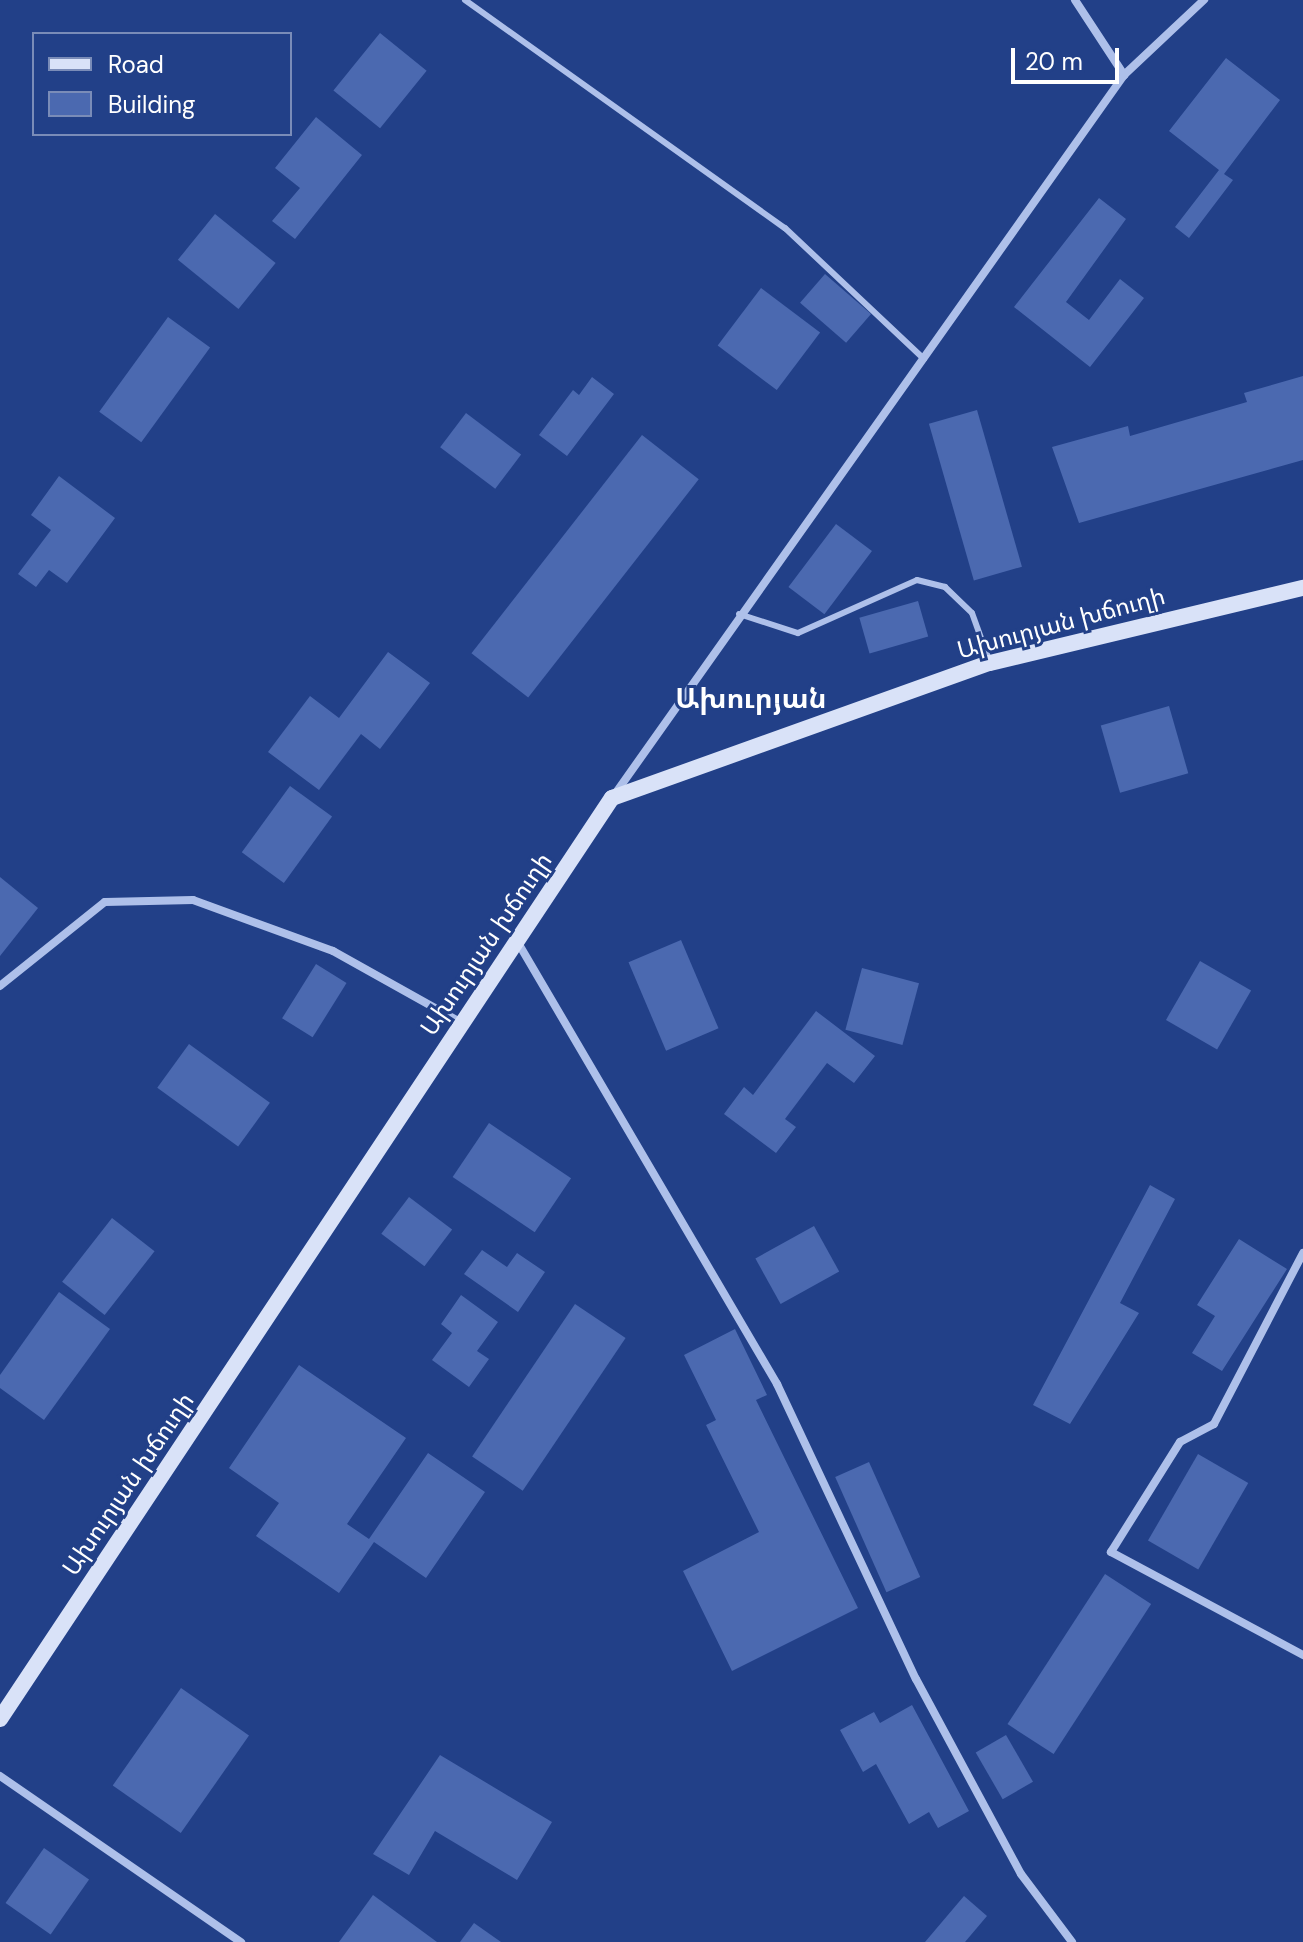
<!DOCTYPE html>
<html>
<head>
<meta charset="utf-8">
<style>
  body { margin:0 }
  #map { position:relative; width:1303px; height:1942px; overflow:hidden; background:#224088; font-family:"DM Sans","Noto Sans Armenian",sans-serif }
  div>[style] { position:absolute }
  .building>* { inset:0; background:#4b69b0; transform-origin:0 0 }
  .service>* { height:6px; margin:-3px; padding:0 3px; transform-origin:3px; border-radius:3px; background:#aec0ea }
  .minor>* { height:8px; margin:-4px; padding:0 4px; transform-origin:4px; border-radius:4px; background:#aec0ea }
  .secondary>* { height:16px; margin:-8px; padding:0 8px; transform-origin:8px; border-radius:8px; background:#d9e2f8 }
  span { translate:-50% -50%; white-space:nowrap; text-align:center; line-height:1.15; -webkit-text-stroke:6px #224088; paint-order:stroke }
  .street-label { font-size:24px; color:#fff }
  .quarter-label { font-size:28px; color:#fff; font-weight:700 }
  .legend { position:absolute; left:32px; top:32px; width:260px; height:104px; box-sizing:border-box; background:#224088; border:2px solid #7a8cb8; margin:0; padding:10px 14px; list-style:none; font-size:24px; color:#fff }
  .legend li { display:flex; align-items:center; gap:16px; height:40px }
  .legend b { width:40px; border:2px solid #7a8cb8 }
  .scale { position:absolute; left:1011px; top:48px; width:108px; height:36px; box-sizing:border-box; border:4px solid #fff; border-top:0; padding-left:10px; font-size:24px; line-height:28px; white-space:nowrap; color:#fff; -webkit-text-stroke:6px #224088; paint-order:stroke }
</style>
</head>
<body>
<div id="map">
  <div class="building">
    <i style="left:380px;top:33px;width:60px;height:74px;rotate:39deg"></i>
    <i style="clip-path:polygon(1226px 58px,1280px 100px,1224px 174px,1233px 180px,1189px 238px,1175px 227px,1219px 170px,1169px 131px)"></i>
    <i style="clip-path:polygon(316px 117px,362px 155px,295px 239px,272px 221px,300px 188px,275px 168px)"></i>
    <i style="clip-path:polygon(1099px 198px,1126px 219px,1066px 302px,1089px 320px,1120px 279px,1144px 298px,1090px 367px,1014px 307px)"></i>
    <i style="left:215px;top:214px;width:78px;height:59px;rotate:39deg"></i>
    <i style="left:825px;top:274px;width:61px;height:38px;rotate:41deg"></i>
    <i style="left:761px;top:288px;width:74px;height:72px;rotate:37deg"></i>
    <i style="left:168px;top:317px;width:52px;height:117px;rotate:36deg"></i>
    <i style="clip-path:polygon(1303px 376px,1303px 460px,1079px 523px,1052px 447px,1128px 426px,1130px 436px,1247px 402px,1244px 393px)"></i>
    <i style="clip-path:polygon(592px 377px,614px 394px,567px 456px,539px 435px,573px 390px,579px 395px)"></i>
    <i style="left:977px;top:410px;width:163px;height:50px;rotate:74deg"></i>
    <i style="left:466px;top:413px;width:69px;height:43px;rotate:37deg"></i>
    <i style="left:642px;top:435px;width:72px;height:277px;rotate:38deg"></i>
    <i style="clip-path:polygon(59px 476px,115px 518px,67px 583px,49px 570px,36px 587px,18px 574px,51px 530px,31px 515px)"></i>
    <i style="left:836px;top:524px;width:45px;height:79px;rotate:37deg"></i>
    <i style="left:918px;top:601px;width:37px;height:61px;rotate:74deg"></i>
    <i style="clip-path:polygon(388px 652px,430px 683px,380px 749px,361px 734px,319px 790px,268px 752px,310px 696px,339px 718px)"></i>
    <i style="left:1169px;top:706px;width:70px;height:71px;rotate:74deg"></i>
    <i style="left:290px;top:786px;width:52px;height:82px;rotate:36deg"></i>
    <i style="clip-path:polygon(0 877px,38px 908px,0 956px)"></i>
    <i style="left:681px;top:940px;width:96px;height:57px;rotate:67deg"></i>
    <i style="left:1200px;top:961px;width:59px;height:68px;rotate:30deg"></i>
    <i style="left:316px;top:964px;width:36px;height:64px;rotate:32deg"></i>
    <i style="left:862px;top:968px;width:59px;height:64px;rotate:15deg"></i>
    <i style="clip-path:polygon(816px 1011px,875px 1056px,854px 1083px,827px 1063px,785px 1119px,796px 1127px,776px 1153px,724px 1114px,744px 1087px,753px 1095px)"></i>
    <i style="left:189px;top:1044px;width:100px;height:54px;rotate:36deg"></i>
    <i style="left:489px;top:1123px;width:99px;height:65px;rotate:34deg"></i>
    <i style="clip-path:polygon(1150px 1185px,1175px 1199px,1120px 1303px,1139px 1313px,1070px 1424px,1033px 1405px)"></i>
    <i style="left:409px;top:1197px;width:54px;height:46px;rotate:37deg"></i>
    <i style="left:112px;top:1218px;width:54px;height:81px;rotate:38deg"></i>
    <i style="left:814px;top:1226px;width:52px;height:67px;rotate:61deg"></i>
    <i style="clip-path:polygon(1239px 1239px,1287px 1269px,1222px 1371px,1192px 1353px,1215px 1316px,1197px 1305px)"></i>
    <i style="clip-path:polygon(482px 1250px,507px 1267px,517px 1253px,545px 1272px,518px 1312px,464px 1274px)"></i>
    <i style="clip-path:polygon(59px 1292px,110px 1329px,44px 1420px,0 1388px,0 1375px)"></i>
    <i style="clip-path:polygon(461px 1295px,498px 1322px,477px 1351px,489px 1359px,469px 1387px,432px 1360px,452px 1333px,441px 1324px)"></i>
    <i style="left:575px;top:1304px;width:61px;height:184px;rotate:34deg"></i>
    <i style="clip-path:polygon(735px 1329px,767px 1395px,756px 1400px,858px 1608px,732px 1671px,683px 1571px,759px 1532px,706px 1425px,716px 1420px,684px 1355px)"></i>
    <i style="clip-path:polygon(299px 1365px,406px 1438px,347px 1524px,369px 1539px,428px 1453px,485px 1492px,426px 1578px,374px 1542px,339px 1593px,256px 1536px,279px 1503px,229px 1468px)"></i>
    <i style="left:1198px;top:1454px;width:58px;height:100px;rotate:30deg"></i>
    <i style="left:869px;top:1462px;width:126px;height:37px;rotate:66deg"></i>
    <i style="left:1105px;top:1574px;width:55px;height:179px;rotate:33deg"></i>
    <i style="left:181px;top:1688px;width:83px;height:119px;rotate:35deg"></i>
    <i style="clip-path:polygon(912px 1705px,969px 1811px,938px 1828px,929px 1812px,909px 1824px,876px 1764px,863px 1772px,840px 1730px,874px 1712px,880px 1723px)"></i>
    <i style="left:1006px;top:1735px;width:54px;height:35px;rotate:60deg"></i>
    <i style="clip-path:polygon(440px 1755px,552px 1822px,517px 1880px,435px 1831px,409px 1875px,373px 1854px)"></i>
    <i style="left:44px;top:1848px;width:55px;height:67px;rotate:35deg"></i>
    <i style="clip-path:polygon(373px 1895px,437px 1942px,339px 1942px)"></i>
    <i style="clip-path:polygon(964px 1896px,987px 1916px,965px 1942px,925px 1942px)"></i>
    <i style="clip-path:polygon(474px 1923px,501px 1942px,460px 1942px)"></i>
  </div>
  <div class="service">
    <i style="left:465px;top:0;width:393px;rotate:35.5deg"></i>
    <i style="left:785px;top:228px;width:191px;rotate:43.3deg"></i>
    <i style="left:739px;top:614px;width:62px;rotate:17.9deg"></i>
    <i style="left:798px;top:633px;width:130px;rotate:-24deg"></i>
    <i style="left:917px;top:580px;width:29px;rotate:14deg"></i>
    <i style="left:945px;top:587px;width:37px;rotate:44deg"></i>
    <i style="left:972px;top:613px;width:53px;rotate:70.2deg"></i>
  </div>
  <div class="minor">
    <i style="left:1075px;top:0;width:90px;rotate:56.8deg"></i>
    <i style="left:615px;top:794px;width:881px;rotate:-54.7deg"></i>
    <i style="left:1124px;top:75px;width:110px;rotate:-43.2deg"></i>
    <i style="left:517px;top:941px;width:514px;rotate:59.59deg"></i>
    <i style="left:777px;top:1384px;width:326px;rotate:64.8deg"></i>
    <i style="left:916px;top:1679px;width:221px;rotate:61.7deg"></i>
    <i style="left:1021px;top:1874px;width:85px;rotate:53.1deg"></i>
    <i style="left:0;top:986px;width:134px;rotate:-38.7deg"></i>
    <i style="left:105px;top:902px;width:88px;rotate:-1.3deg"></i>
    <i style="left:193px;top:900px;width:149px;rotate:20deg"></i>
    <i style="left:333px;top:951px;width:148px;rotate:29.2deg"></i>
    <i style="left:1303px;top:1253px;width:193px;rotate:117.5deg"></i>
    <i style="left:1214px;top:1424px;width:38px;rotate:152deg"></i>
    <i style="left:1180px;top:1442px;width:130px;rotate:122.1deg"></i>
    <i style="left:1111px;top:1552px;width:218px;rotate:28.2deg"></i>
    <i style="left:0;top:1776px;width:293px;rotate:34.6deg"></i>
  </div>
  <div class="secondary">
    <i style="left:0;top:1719px;width:1106px;rotate:-56.4deg"></i>
    <i style="left:612px;top:798px;width:401px;rotate:-19.7deg"></i>
    <i style="left:990px;top:663px;width:322px;rotate:-13.5deg"></i>
  </div>
  <div class="street-label">
    <span style="left:1061px;top:623px;rotate:-15deg">Ախուրյան խճուղի</span>
    <span style="left:486px;top:944px;rotate:-56deg">Ախուրյան խճուղի</span>
    <span style="left:128px;top:1484px;rotate:-56deg">Ախուրյան խճուղի</span>
  </div>
  <div class="quarter-label">
    <span style="left:751px;top:699px">Ախուրյան</span>
  </div>
  <ul class="legend">
  <li><b style="height:10px;background:#d9e2f8"></b>Road</li>
  <li><b style="height:22px;background:#4b69b0"></b>Building</li>
  </ul>
  <div class="scale">20 m</div>
</div>
</body>
</html>
